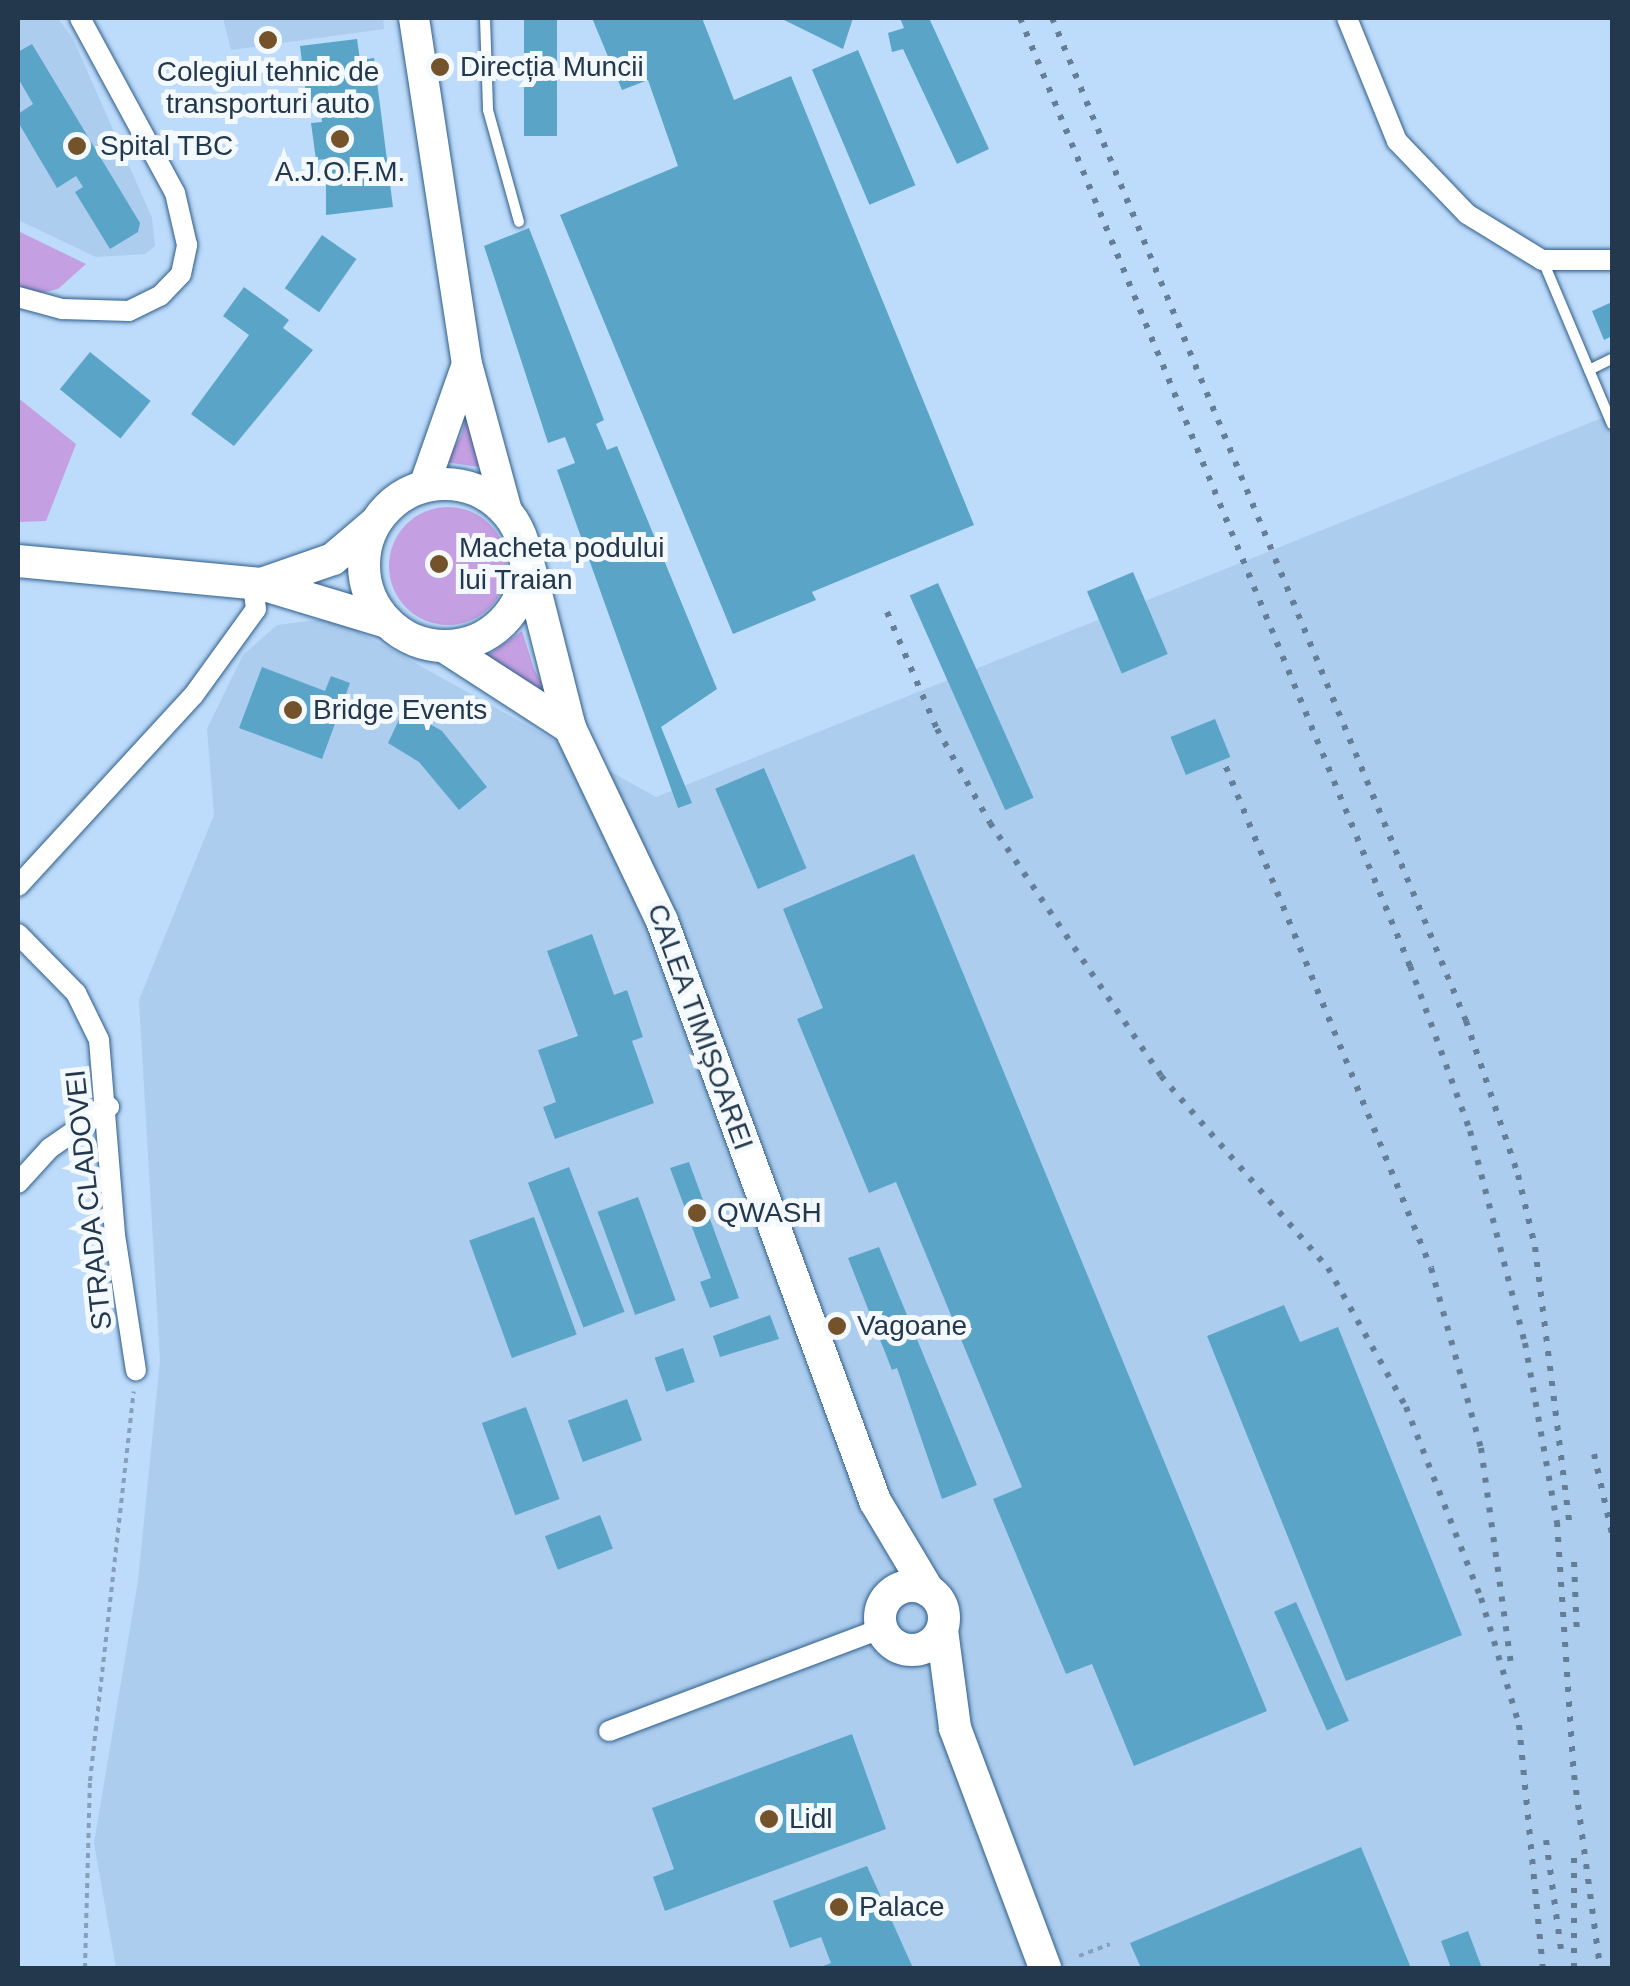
<!DOCTYPE html>
<html>
<head>
<meta charset="utf-8">
<style>
  body { margin:0 }
  #map { position:relative; width:1630px; height:1986px; overflow:hidden; background:#bddbfa; font-family:Helvetica,sans-serif }
  div>[style] { position:absolute }
  .built>* { inset:0; background:#accdee }
  .green>* { inset:0; background:#c49fe1 }
  .round { border-radius:50% }
  .building>* { inset:0; background:#5aa5c7; transform-origin:0 0 }
  .path>* { height:4px; margin-top:-2px; transform-origin:0; background:repeating-linear-gradient(90deg,#86a0bb 0 5px,transparent 0 10px) }
  .roads { filter:drop-shadow(0 0 2px #2f5e8b) drop-shadow(0 0 2px #2f5e8b) }
  .service>* { height:10px; margin:-5px; padding:0 5px; transform-origin:5px; border-radius:5px; background:#fff }
  .minor>* { height:20px; margin:-10px; padding:0 10px; transform-origin:10px; border-radius:10px; background:#fff }
  .secondary>* { height:30px; margin:-15px; padding:0 15px; transform-origin:15px; border-radius:15px; background:#fff }
  .primary>* { height:32px; margin:-16px; padding:0 16px; transform-origin:16px; border-radius:16px; background:#fff }
  .primary>.ring { margin:-16px; padding:0; box-sizing:content-box; background:none; border:32px solid #fff; border-radius:50% }
  .rail>* { height:6px; margin-top:-3px; transform-origin:0; background:repeating-linear-gradient(90deg,#657e97 0 5px,transparent 0 15px) }
  .dots>* { width:28px; height:28px; translate:-50% -50%; box-sizing:border-box; border:5px solid #f4f9fe; border-radius:50% }
  span { translate:-50% -50%; white-space:nowrap; text-align:center; line-height:1.15; -webkit-text-stroke:10px #f4f9fe; paint-order:stroke }
  .poi-label { font-size:28px; color:#23384c }
  .left { translate:0 -50%; text-align:left }
  .street-label { font-size:28px; color:#23384c }
  .frame { position:absolute; inset:0; border:20px solid #23384c; pointer-events:none }
</style>
</head>
<body>
<div id="map">
  <div class="built">
    <i style="clip-path:polygon(18px 18px,58px 18px,73px 39px,152px 218px,155px 246px,145px 254px,96px 257px,18px 220px)"></i>
    <i style="clip-path:polygon(223px 18px,383px 18px,384px 29px,231px 50px)"></i>
    <i style="clip-path:polygon(1612px 414px,1612px 1968px,116px 1968px,94px 1843px,138px 1581px,160px 1361px,139px 1000px,214px 815px,207px 729px,243px 655px,277px 625px,334px 618px,656px 797px)"></i>
  </div>
  <div class="green">
    <i style="clip-path:polygon(18px 231px,86px 264px,58px 289px,18px 298px)"></i>
    <i style="clip-path:polygon(18px 398px,76px 444px,46px 521px,18px 522px)"></i>
    <i style="clip-path:polygon(471px 400px,479px 467px,445px 462px,461px 436px)"></i>
    <i class="round" style="left:389px;top:507px;width:118px;height:118px"></i>
    <i style="clip-path:polygon(522px 631px,534px 669px,560px 718px,487px 656px)"></i>
  </div>
  <div class="building">
    <i style="left:524px;top:18px;width:33px;height:118px"></i>
    <i style="clip-path:polygon(592px 18px,702px 18px,734px 100px,791px 76px,974px 525px,812px 592px,816px 600px,733px 634px,560px 215px,678px 166px,648px 80px,622px 90px)"></i>
    <i style="clip-path:polygon(780px 18px,853px 18px,843px 49px)"></i>
    <i style="clip-path:polygon(900px 18px,929px 18px,989px 149px,957px 164px,903px 49px,892px 52px,888px 33px,904px 28px)"></i>
    <i style="clip-path:polygon(357px 39px,360px 60px,374px 58px,393px 207px,326px 215px,326px 159px,316px 160px,311px 123px,322px 122px,320px 102px,307px 103px,300px 46px)"></i>
    <i style="clip-path:polygon(32px 44px,140px 223px,138px 232px,110px 249px,75px 192px,83px 187px,76px 176px,57px 188px,18px 122px,18px 114px,33px 104px,18px 78px,18px 52px)"></i>
    <i style="left:858px;top:50px;width:147px;height:50px;rotate:67deg"></i>
    <i style="clip-path:polygon(529px 228px,604px 420px,596px 424px,607px 450px,617px 446px,717px 689px,661px 727px,692px 803px,678px 808px,557px 470px,575px 463px,565px 437px,548px 443px,484px 246px)"></i>
    <i style="left:322px;top:235px;width:42px;height:65px;rotate:35deg"></i>
    <i style="clip-path:polygon(244px 287px,289px 320px,283px 328px,313px 350px,234px 446px,191px 414px,249px 335px,223px 316px)"></i>
    <i style="clip-path:polygon(1612px 302px,1612px 336px,1604px 340px,1592px 311px)"></i>
    <i style="left:90px;top:352px;width:78px;height:48px;rotate:39deg"></i>
    <i style="left:1133px;top:572px;width:89px;height:50px;rotate:67deg"></i>
    <i style="left:938px;top:583px;width:235px;height:31px;rotate:66deg"></i>
    <i style="clip-path:polygon(262px 667px,325px 691px,331px 676px,350px 683px,322px 759px,239px 728px)"></i>
    <i style="clip-path:polygon(404px 709px,442px 731px,487px 787px,459px 810px,419px 762px,388px 743px)"></i>
    <i style="left:1215px;top:719px;width:41px;height:48px;rotate:68deg"></i>
    <i style="left:764px;top:768px;width:109px;height:53px;rotate:67deg"></i>
    <i style="clip-path:polygon(914px 854px,1267px 1711px,1134px 1766px,1092px 1664px,1066px 1674px,993px 1499px,1022px 1487px,896px 1182px,869px 1193px,797px 1019px,823px 1008px,783px 909px)"></i>
    <i style="clip-path:polygon(592px 934px,614px 995px,627px 990px,643px 1037px,632px 1041px,654px 1103px,555px 1139px,543px 1107px,556px 1102px,538px 1050px,578px 1036px,547px 951px)"></i>
    <i style="clip-path:polygon(689px 1162px,739px 1298px,710px 1308px,700px 1282px,711px 1278px,670px 1168px)"></i>
    <i style="left:569px;top:1167px;width:155px;height:44px;rotate:69deg"></i>
    <i style="left:638px;top:1197px;width:110px;height:43px;rotate:70deg"></i>
    <i style="left:534px;top:1217px;width:125px;height:69px;rotate:70deg"></i>
    <i style="clip-path:polygon(879px 1247px,977px 1485px,942px 1499px,897px 1368px,892px 1370px,848px 1258px)"></i>
    <i style="clip-path:polygon(1284px 1305px,1300px 1342px,1338px 1327px,1462px 1635px,1346px 1681px,1207px 1336px)"></i>
    <i style="clip-path:polygon(770px 1315px,779px 1339px,720px 1357px,713px 1336px)"></i>
    <i style="left:683px;top:1348px;width:36px;height:30px;rotate:71deg"></i>
    <i style="left:627px;top:1399px;width:44px;height:63px;rotate:70deg"></i>
    <i style="left:526px;top:1407px;width:98px;height:47px;rotate:70deg"></i>
    <i style="left:600px;top:1515px;width:36px;height:59px;rotate:69deg"></i>
    <i style="left:1296px;top:1602px;width:130px;height:24px;rotate:66deg"></i>
    <i style="clip-path:polygon(852px 1734px,886px 1829px,665px 1911px,653px 1877px,674px 1869px,652px 1808px)"></i>
    <i style="clip-path:polygon(1361px 1847px,1411px 1968px,1141px 1968px,1130px 1943px)"></i>
    <i style="clip-path:polygon(867px 1866px,913px 1968px,818px 1968px,831px 1963px,821px 1937px,790px 1948px,773px 1901px)"></i>
    <i style="clip-path:polygon(1468px 1931px,1482px 1968px,1451px 1968px,1441px 1941px)"></i>
  </div>
  <div class="path">
    <i style="left:403px;top:642px;width:20px;rotate:27deg"></i>
    <i style="left:1079px;top:1956px;width:33px;rotate:-21deg"></i>
    <i style="left:85px;top:1968px;width:187px;rotate:-88.5deg"></i>
    <i style="left:90px;top:1781px;width:392px;rotate:-83.6deg"></i>
  </div>
  <div class="roads">
    <div class="service">
      <i style="left:485px;top:18px;width:92px;rotate:88.1deg"></i>
      <i style="left:488px;top:110px;width:116px;rotate:74.5deg"></i>
      <i style="left:1543px;top:261px;width:177px;rotate:67.1deg"></i>
      <i style="left:1589px;top:370px;width:25px;rotate:-26deg"></i>
    </div>
    <div class="minor">
      <i style="left:1347px;top:18px;width:133px;rotate:67.9deg"></i>
      <i style="left:1397px;top:141px;width:101px;rotate:46.2deg"></i>
      <i style="left:1467px;top:214px;width:88px;rotate:31.5deg"></i>
      <i style="left:1542px;top:260px;width:70px"></i>
      <i style="left:18px;top:297px;width:46px;rotate:15.3deg"></i>
      <i style="left:62px;top:309px;width:67px;rotate:1.7deg"></i>
      <i style="left:129px;top:311px;width:34px;rotate:-26deg"></i>
      <i style="left:160px;top:296px;width:30px;rotate:-46deg"></i>
      <i style="left:181px;top:274px;width:30px;rotate:-78deg"></i>
      <i style="left:187px;top:245px;width:53px;rotate:-103deg"></i>
      <i style="left:175px;top:193px;width:199px;rotate:-118.5deg"></i>
      <i style="left:18px;top:886px;width:258px;rotate:-47.4deg"></i>
      <i style="left:193px;top:696px;width:107px;rotate:-54.1deg"></i>
      <i style="left:256px;top:609px;width:26px;rotate:-97deg"></i>
      <i style="left:18px;top:934px;width:83px;rotate:45.5deg"></i>
      <i style="left:76px;top:993px;width:52px;rotate:63.9deg"></i>
      <i style="left:99px;top:1040px;width:196px;rotate:85.3deg"></i>
      <i style="left:115px;top:1235px;width:137px;rotate:81.2deg"></i>
      <i style="left:18px;top:1183px;width:47px;rotate:-47.6deg"></i>
      <i style="left:50px;top:1148px;width:72px;rotate:-34.8deg"></i>
      <i style="left:609px;top:1731px;width:290px;rotate:-20.6deg"></i>
    </div>
    <div class="secondary">
      <i style="left:414px;top:18px;width:350px;rotate:81.3deg"></i>
      <i style="left:467px;top:364px;width:152px;rotate:74.8deg"></i>
      <i style="left:424px;top:486px;width:126px;rotate:-70.6deg"></i>
    </div>
    <div class="primary">
      <i class="ring" style="left:364px;top:484px;width:130px;height:130px"></i>
      <i style="left:527px;top:558px;width:175px;rotate:75.8deg"></i>
      <i style="left:570px;top:728px;width:214px;rotate:64.5deg"></i>
      <i style="left:662px;top:921px;width:618px;rotate:69.83deg"></i>
      <i style="left:875px;top:1501px;width:104px;rotate:59.2deg"></i>
      <i style="left:18px;top:561px;width:244px;rotate:5.4deg"></i>
      <i style="left:261px;top:584px;width:132px;rotate:16.8deg"></i>
      <i style="left:261px;top:584px;width:76px;rotate:-19.1deg"></i>
      <i style="left:333px;top:559px;width:54px;rotate:-40.5deg"></i>
      <i style="left:445px;top:647px;width:149px;rotate:32.9deg"></i>
      <i class="ring" style="left:880px;top:1586px;width:32px;height:32px"></i>
      <i style="left:942px;top:1630px;width:99px;rotate:82.4deg"></i>
      <i style="left:955px;top:1728px;width:256px;rotate:69.4deg"></i>
    </div>
  </div>
  <div class="rail">
    <i style="left:1020px;top:18px;width:1025px;rotate:67.64deg"></i>
    <i style="left:1410px;top:966px;width:176px;rotate:70deg"></i>
    <i style="left:1470px;top:1131px;width:219px;rotate:75.5deg"></i>
    <i style="left:1525px;top:1343px;width:182px;rotate:79.9deg"></i>
    <i style="left:1557px;top:1522px;width:254px;rotate:86.2deg"></i>
    <i style="left:1574px;top:1775px;width:195px;rotate:82.3deg"></i>
    <i style="left:1052px;top:18px;width:1085px;rotate:67.57deg"></i>
    <i style="left:1466px;top:1021px;width:163px;rotate:71.3deg"></i>
    <i style="left:1518px;top:1175px;width:74px;rotate:76.7deg"></i>
    <i style="left:1535px;top:1247px;width:282px;rotate:82.9deg"></i>
    <i style="left:887px;top:612px;width:127px;rotate:66.9deg"></i>
    <i style="left:937px;top:729px;width:108px;rotate:60.6deg"></i>
    <i style="left:990px;top:823px;width:305px;rotate:55.9deg"></i>
    <i style="left:1161px;top:1076px;width:254px;rotate:49deg"></i>
    <i style="left:1328px;top:1268px;width:159px;rotate:60.7deg"></i>
    <i style="left:1406px;top:1407px;width:205px;rotate:68.6deg"></i>
    <i style="left:1481px;top:1598px;width:133px;rotate:73.3deg"></i>
    <i style="left:1519px;top:1725px;width:244px;rotate:84.4deg"></i>
    <i style="left:1226px;top:767px;width:541px;rotate:67.75deg"></i>
    <i style="left:1431px;top:1268px;width:187px;rotate:74.5deg"></i>
    <i style="left:1481px;top:1448px;width:218px;rotate:82.1deg"></i>
    <i style="left:1594px;top:1454px;width:82px;rotate:77.3deg"></i>
    <i style="left:1574px;top:1562px;width:75px;rotate:87.7deg"></i>
    <i style="left:1546px;top:1840px;width:110px;rotate:82.2deg"></i>
    <i style="left:1574px;top:1968px;width:111px;rotate:-90deg"></i>
  </div>
  <div class="dots">
    <i style="left:268px;top:40px;background:#74532a"></i>
    <i style="left:440px;top:67px;background:#74532a"></i>
    <i style="left:340px;top:139px;background:#74532a"></i>
    <i style="left:77px;top:146px;background:#74532a"></i>
    <i style="left:439px;top:564px;background:#74532a"></i>
    <i style="left:293px;top:710px;background:#74532a"></i>
    <i style="left:697px;top:1213px;background:#74532a"></i>
    <i style="left:837px;top:1326px;background:#74532a"></i>
    <i style="left:769px;top:1819px;background:#74532a"></i>
    <i style="left:839px;top:1907px;background:#74532a"></i>
  </div>
  <div class="poi-label">
    <span class="left" style="left:460px;top:67px">Direcția Muncii</span>
    <span style="left:268px;top:88px">Colegiul tehnic de<br>transporturi auto</span>
    <span class="left" style="left:100px;top:146px">Spital TBC</span>
    <span style="left:340px;top:172px">A.J.O.F.M.</span>
    <span class="left" style="left:459px;top:564px">Macheta podului<br>lui Traian</span>
    <span class="left" style="left:313px;top:710px">Bridge Events</span>
    <span class="left" style="left:717px;top:1213px">QWASH</span>
    <span class="left" style="left:857px;top:1326px">Vagoane</span>
    <span class="left" style="left:789px;top:1819px">Lidl</span>
    <span class="left" style="left:859px;top:1907px">Palace</span>
  </div>
  <div class="street-label">
    <span style="left:700px;top:1027px;rotate:70deg">CALEA TIMIȘOAREI</span>
    <span style="left:89px;top:1200px;rotate:-96deg">STRADA CLADOVEI</span>
  </div>
  <div class="frame"></div>
</div>
</body>
</html>
